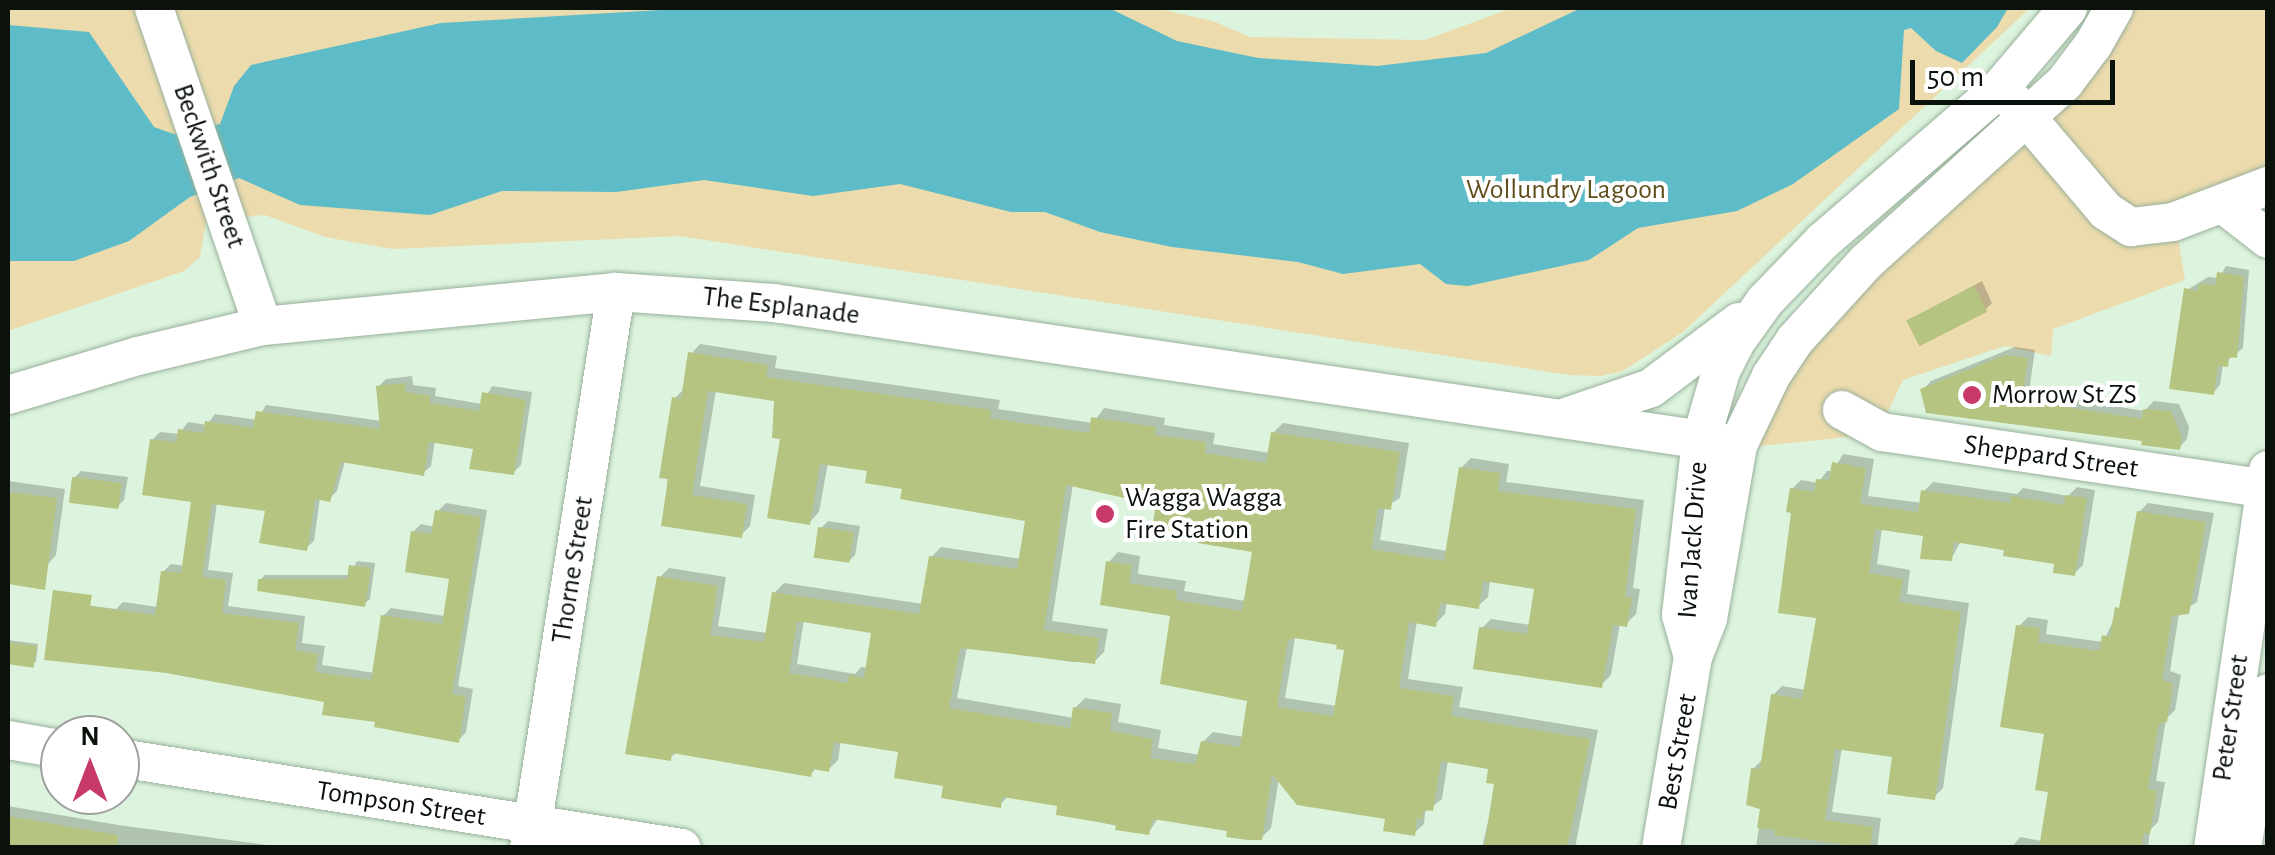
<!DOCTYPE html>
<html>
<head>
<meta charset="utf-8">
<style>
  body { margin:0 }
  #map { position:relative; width:2275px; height:855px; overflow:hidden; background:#dcf4de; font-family:"Alegreya Sans",sans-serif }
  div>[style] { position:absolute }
  .green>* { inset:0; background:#ecdbad }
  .water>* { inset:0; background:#5dbcc7 }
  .shadow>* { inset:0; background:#0003 }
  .building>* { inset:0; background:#b5c581; transform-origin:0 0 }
  .roads { filter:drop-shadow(0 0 2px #99b09b) drop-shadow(0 0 2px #99b09b) }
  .minor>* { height:38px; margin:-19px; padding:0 19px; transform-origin:19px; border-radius:19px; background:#fff }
  .dots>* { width:28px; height:28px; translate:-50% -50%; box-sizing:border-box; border:5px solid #fff; border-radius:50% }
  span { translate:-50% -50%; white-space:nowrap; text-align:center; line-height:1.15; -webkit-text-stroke:8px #fff; paint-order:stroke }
  .street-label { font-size:28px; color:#0a120b }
  .park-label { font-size:28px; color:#604e1b }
  .poi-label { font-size:28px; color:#0a120b }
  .left { translate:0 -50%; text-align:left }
  .frame { position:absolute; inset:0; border:10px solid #0a120b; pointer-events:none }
  .north { position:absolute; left:40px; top:715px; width:100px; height:100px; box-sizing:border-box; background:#fff; border:2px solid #9da09d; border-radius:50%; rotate:0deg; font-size:28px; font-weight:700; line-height:40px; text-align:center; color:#0a120b }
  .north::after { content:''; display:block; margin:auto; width:35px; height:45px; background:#c6396a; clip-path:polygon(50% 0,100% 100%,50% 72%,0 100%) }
  .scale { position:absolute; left:1910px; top:60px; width:205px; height:45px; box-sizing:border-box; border:5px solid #0a120b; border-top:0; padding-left:12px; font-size:30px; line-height:35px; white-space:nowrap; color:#0a120b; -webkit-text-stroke:8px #fff; paint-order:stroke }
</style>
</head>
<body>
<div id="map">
  <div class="green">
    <i style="clip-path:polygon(8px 8px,1155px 8px,1213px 21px,1250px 37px,1425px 40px,1512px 8px,2030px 8px,1683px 332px,1623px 371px,1602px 376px,1569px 375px,680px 236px,392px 249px,325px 237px,265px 215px,206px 221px,200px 257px,184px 271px,8px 331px)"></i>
    <i style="clip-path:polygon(2114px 8px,2267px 8px,2267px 186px,2142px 227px,2029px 118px)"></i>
    <i style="clip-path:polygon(2028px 122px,2101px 212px,2176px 225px,2185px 280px,2053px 329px,2051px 356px,2005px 346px,1903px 380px,1877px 434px,1741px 448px,1776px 378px)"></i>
  </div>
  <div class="water">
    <i style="clip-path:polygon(694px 8px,1109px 8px,1177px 41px,1258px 58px,1377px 66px,1486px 53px,1581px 8px,2008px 8px,1997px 27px,1962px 63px,1936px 51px,1911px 28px,1904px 30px,1899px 109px,1793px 184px,1737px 211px,1638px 228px,1589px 260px,1468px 286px,1446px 284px,1420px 264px,1343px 274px,1298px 262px,1172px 247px,1100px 232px,1045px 212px,1011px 212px,900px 184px,813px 196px,704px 180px,616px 192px,502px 191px,430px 215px,300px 205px,239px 178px,190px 197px,129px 241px,74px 261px,8px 261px,8px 25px,89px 32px,154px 127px,174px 134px,220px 124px,234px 86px,251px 65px,441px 23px)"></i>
  </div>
  <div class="shadow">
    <i style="clip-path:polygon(2226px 266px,2249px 270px,2243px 348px,2223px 364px,2220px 385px,2214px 392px,2187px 290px,2208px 277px,2219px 278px)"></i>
    <i style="clip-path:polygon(1982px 281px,1992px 303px,1985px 310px,1909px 320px)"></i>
    <i style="clip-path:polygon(evenodd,700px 344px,777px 356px,775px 368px,1000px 400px,998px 409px,1093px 423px,1104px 408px,1165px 418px,1164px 425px,1215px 433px,1213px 444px,1270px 453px,1273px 433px,1283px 423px,1409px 443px,1400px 498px,1385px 507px,1380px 540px,1448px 551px,1461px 468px,1471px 458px,1509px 464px,1506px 482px,1644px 500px,1633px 588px,1640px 589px,1636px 614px,1626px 624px,1620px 623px,1611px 675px,1601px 685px,1481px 629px,1491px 619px,1531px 625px,1537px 587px,1490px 580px,1488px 597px,1478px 606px,1447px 601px,1445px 614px,1435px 624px,1417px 621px,1408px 679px,1463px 687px,1459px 707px,1598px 730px,1575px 848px,1482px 848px,1497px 782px,1491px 767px,1448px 760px,1442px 799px,1425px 812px,1424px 824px,1414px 833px,1388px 817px,1279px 778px,1271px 828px,1261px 838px,1159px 817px,1148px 833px,1059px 813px,1060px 804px,1009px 795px,1000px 805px,946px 784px,901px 750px,841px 740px,838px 760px,829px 769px,817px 767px,811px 774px,677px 752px,670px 758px,659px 578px,669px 568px,726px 577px,718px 626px,768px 633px,774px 593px,784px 583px,923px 604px,931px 557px,941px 547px,1021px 559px,1028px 519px,905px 487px,870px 469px,828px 463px,819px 512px,810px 522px,776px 399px,716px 390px,700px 486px,755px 495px,750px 526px,741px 535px,664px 524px,674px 399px,684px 389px,691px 354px,700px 344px,1073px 484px,1159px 503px,1202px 533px,1255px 550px,1246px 601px,1184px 591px,1186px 581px,1138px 574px,1140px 556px,1118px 552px,1109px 562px,1102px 603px,1173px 614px,1250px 699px,1244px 737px,1213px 732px,1203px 742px,1200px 755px,1158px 748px,1161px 730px,1118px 722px,1121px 704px,1085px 698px,1075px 708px,1074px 718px,957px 698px,967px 647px,1073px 662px,1094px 662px,1104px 652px,1108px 629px,1052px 621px,1073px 484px,700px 344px,804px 619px,874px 631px,868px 668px,861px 667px,855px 674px,797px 664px,804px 619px,700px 344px,1295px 638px,1340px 642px,1347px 648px,1337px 706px,1285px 698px,1295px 638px)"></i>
    <i style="clip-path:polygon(2015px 347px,2035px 350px,2029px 392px,2144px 411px,2154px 401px,2179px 404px,2189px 427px,2187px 439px,2179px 448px,1923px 390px,1931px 381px)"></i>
    <i style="clip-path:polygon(412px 376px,413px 385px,436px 388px,435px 396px,482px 404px,492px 386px,532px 392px,521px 465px,513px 473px,476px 446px,435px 441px,431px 466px,423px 473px,345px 461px,337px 491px,329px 499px,320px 498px,314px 541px,306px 548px,267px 509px,217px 502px,208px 570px,233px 573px,228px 606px,305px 616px,302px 643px,325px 646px,322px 665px,375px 673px,383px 616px,391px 608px,445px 616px,451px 577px,413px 532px,421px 524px,435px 527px,438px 511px,446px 503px,487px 510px,458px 686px,473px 689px,466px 732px,459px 740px,378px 720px,61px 602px,116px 609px,123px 602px,158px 607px,163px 572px,171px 564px,185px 566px,194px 500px,152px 440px,160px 432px,179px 434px,188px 422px,207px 425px,215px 414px,257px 420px,266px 405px,382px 421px,378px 387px,386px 379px)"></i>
    <i style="clip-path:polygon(1843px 454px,1874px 459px,1868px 496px,1922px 503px,1924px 491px,1933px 482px,2017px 494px,2023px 488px,2068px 496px,2077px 487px,2095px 490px,2083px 565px,2074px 574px,2057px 562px,1961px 541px,1951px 559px,1926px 534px,1882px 528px,1877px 564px,1910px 570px,1907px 594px,1969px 603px,1943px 788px,1934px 797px,1894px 755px,1842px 747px,1832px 812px,1881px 818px,1877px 848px,1734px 848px,1756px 847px,1762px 807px,1753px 769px,1762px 760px,1773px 695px,1782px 686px,1806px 690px,1819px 616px,1792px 489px,1801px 480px,1818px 483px,1827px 471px,1833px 471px)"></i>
    <i style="clip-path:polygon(81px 471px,128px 477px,124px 500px,117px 507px,74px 478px)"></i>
    <i style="clip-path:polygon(8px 481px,65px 489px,56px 555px,47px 565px,8px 560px)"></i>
    <i style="clip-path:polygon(2148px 503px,2214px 513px,2197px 602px,2179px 613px,2170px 671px,2181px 675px,2175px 710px,2166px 719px,2156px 781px,2165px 782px,2158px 822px,2150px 830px,2148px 848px,2011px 848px,2020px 837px,2042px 841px,2051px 790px,2046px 731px,2019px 626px,2028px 617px,2048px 620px,2046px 634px,2103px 642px,2122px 603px,2139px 512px)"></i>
    <i style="clip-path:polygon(828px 521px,860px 526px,855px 555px,848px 562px,821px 528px)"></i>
    <i style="clip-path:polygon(357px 561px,375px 563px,370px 599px,364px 604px,260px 580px,265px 575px,350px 575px)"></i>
    <i style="clip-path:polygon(8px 640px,38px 644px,36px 662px,8px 661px)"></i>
    <i style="clip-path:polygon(8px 806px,118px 825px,290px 848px,8px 848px)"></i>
  </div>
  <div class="building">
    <i style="clip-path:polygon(2217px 272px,2244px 276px,2237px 358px,2229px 357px,2228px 367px,2218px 366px,2214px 395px,2169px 389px,2184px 288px,2198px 291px,2199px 283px,2215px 285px)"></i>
    <i style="left:1974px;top:286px;width:29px;height:76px;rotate:63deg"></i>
    <i style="clip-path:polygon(evenodd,688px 352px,768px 365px,766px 377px,991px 410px,990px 418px,1089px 433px,1091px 417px,1156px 427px,1155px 435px,1206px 442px,1205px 453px,1266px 463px,1271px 432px,1400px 452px,1391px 510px,1378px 508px,1371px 549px,1444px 561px,1459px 467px,1500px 473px,1498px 491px,1636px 509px,1625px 597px,1632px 598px,1627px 627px,1613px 625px,1602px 688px,1473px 669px,1479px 627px,1527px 634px,1534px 589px,1483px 581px,1479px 609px,1440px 603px,1436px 627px,1409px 622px,1399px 688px,1454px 696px,1451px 716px,1590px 739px,1567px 848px,1484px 848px,1494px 784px,1486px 783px,1488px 769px,1441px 761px,1433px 811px,1424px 810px,1422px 819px,1417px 818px,1415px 836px,1383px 831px,1385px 819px,1297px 805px,1272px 774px,1262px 840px,1248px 840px,1226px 837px,1227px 831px,1153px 819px,1149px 835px,1115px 830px,1116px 825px,1056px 815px,1057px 806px,1002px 797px,1001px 808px,941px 798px,943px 786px,894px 778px,898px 752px,834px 742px,829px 772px,813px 769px,811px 777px,672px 753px,671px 761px,625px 754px,657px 576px,718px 586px,710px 635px,764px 642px,772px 592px,919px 614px,929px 556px,1017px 569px,1025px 521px,900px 499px,902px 489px,865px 483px,867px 471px,820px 464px,810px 525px,767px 518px,780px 439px,772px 438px,774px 401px,708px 391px,692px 495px,747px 504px,742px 538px,661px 526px,668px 479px,659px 478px,672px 397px,681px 399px,688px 352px,1066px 485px,1156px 505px,1152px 528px,1199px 535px,1198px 543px,1252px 552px,1242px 611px,1176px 600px,1177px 591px,1129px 583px,1132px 565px,1106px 561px,1100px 605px,1170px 616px,1160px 684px,1247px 701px,1240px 747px,1201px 741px,1195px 764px,1150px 758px,1153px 739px,1110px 731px,1112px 713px,1073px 707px,1070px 728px,949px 708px,960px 648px,1095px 664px,1099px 638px,1044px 630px,1066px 485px,688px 352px,797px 621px,871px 633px,864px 678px,849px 675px,848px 683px,789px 673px,797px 621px,688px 352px,1295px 638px,1337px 645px,1336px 649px,1344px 650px,1333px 716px,1277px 707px,1288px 640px,1295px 638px)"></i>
    <i style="clip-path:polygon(2005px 355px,2028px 358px,2022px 400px,2142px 419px,2143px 409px,2171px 411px,2182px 437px,2180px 450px,2141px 445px,2142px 441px,1926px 413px,1920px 389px)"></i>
    <i style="clip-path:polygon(405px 383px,406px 392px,430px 396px,429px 403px,479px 411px,482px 392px,526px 400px,514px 475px,469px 469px,473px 449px,429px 442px,424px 476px,341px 462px,330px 502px,315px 499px,307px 551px,259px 543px,265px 511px,212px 504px,202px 577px,226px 580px,222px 613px,299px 623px,295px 650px,318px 654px,315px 672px,371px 680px,381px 615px,442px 624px,449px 579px,405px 572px,411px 531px,431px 534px,435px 510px,481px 517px,452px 694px,466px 696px,459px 743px,374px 727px,375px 722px,322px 715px,324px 702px,166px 673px,44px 660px,53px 590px,92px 595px,90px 606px,155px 615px,161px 571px,181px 573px,191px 502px,142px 495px,150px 439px,176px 442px,178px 429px,203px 433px,205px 421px,253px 428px,256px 411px,380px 429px,376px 386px)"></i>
    <i style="clip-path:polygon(1832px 462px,1866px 468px,1860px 504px,1918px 512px,1921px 490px,2010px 503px,2011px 496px,2064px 505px,2065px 495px,2087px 498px,2075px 576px,2053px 573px,2054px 564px,2003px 556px,2004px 550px,1954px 542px,1952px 561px,1920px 559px,1923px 536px,1875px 529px,1869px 573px,1903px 579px,1899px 602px,1961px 612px,1935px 800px,1887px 794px,1892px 757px,1835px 749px,1825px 820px,1873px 827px,1870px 848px,1774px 835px,1775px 830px,1757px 828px,1760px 809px,1746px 805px,1751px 768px,1760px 769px,1771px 694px,1802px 699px,1816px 618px,1778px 613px,1791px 513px,1786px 512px,1790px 488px,1814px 492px,1816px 479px,1829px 480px)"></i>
    <i style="left:72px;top:477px;width:50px;height:26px;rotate:7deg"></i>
    <i style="clip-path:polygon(8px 492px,57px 498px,45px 590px,8px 584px)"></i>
    <i style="clip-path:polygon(2137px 511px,2206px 522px,2189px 614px,2172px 616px,2162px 680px,2173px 684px,2167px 722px,2159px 723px,2148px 789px,2157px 791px,2150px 834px,2144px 833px,2141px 848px,2039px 848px,2048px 792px,2035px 790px,2044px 734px,2000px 727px,2016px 625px,2040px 628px,2038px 642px,2099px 651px,2102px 635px,2110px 637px,2115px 607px,2119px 608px)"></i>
    <i style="left:818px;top:527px;width:36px;height:31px;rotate:8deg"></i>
    <i style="clip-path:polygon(349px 565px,371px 568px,365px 607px,257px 591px,258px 579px,347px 579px)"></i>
    <i style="left:8px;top:642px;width:29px;height:22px;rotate:8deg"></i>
    <i style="clip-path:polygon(8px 816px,118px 835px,117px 848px,8px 848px)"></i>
  </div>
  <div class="roads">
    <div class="minor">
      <i style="left:154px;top:8px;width:336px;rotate:71.1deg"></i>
      <i style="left:2013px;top:101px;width:144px;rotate:49.8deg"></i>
      <i style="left:2106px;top:211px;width:30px;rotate:33deg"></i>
      <i style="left:2131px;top:227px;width:42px;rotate:-6.8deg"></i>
      <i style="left:2173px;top:222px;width:102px;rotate:-20.8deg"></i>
      <i style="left:2223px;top:204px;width:57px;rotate:37.9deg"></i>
      <i style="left:8px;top:395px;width:136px;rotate:-16.7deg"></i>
      <i style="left:138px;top:356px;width:129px;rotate:-13.5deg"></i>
      <i style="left:263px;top:326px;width:355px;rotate:-5.5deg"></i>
      <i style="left:616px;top:292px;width:158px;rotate:4deg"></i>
      <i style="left:774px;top:303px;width:974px;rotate:8.38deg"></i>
      <i style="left:1842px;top:410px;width:46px;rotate:28.8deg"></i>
      <i style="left:1882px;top:432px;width:390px;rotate:8.4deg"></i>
      <i style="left:1566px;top:417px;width:90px;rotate:-18.8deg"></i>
      <i style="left:1651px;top:388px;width:110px;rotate:-36.9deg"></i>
      <i style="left:1693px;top:657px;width:44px;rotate:-105.9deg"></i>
      <i style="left:1681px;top:615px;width:176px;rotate:-83.5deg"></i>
      <i style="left:1701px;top:440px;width:72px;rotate:-73.8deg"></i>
      <i style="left:1721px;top:371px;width:31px;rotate:-63deg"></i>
      <i style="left:1735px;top:343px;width:52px;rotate:-54.5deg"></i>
      <i style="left:1765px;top:301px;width:83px;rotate:-46deg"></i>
      <i style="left:1823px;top:241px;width:234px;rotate:-40.8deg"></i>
      <i style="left:2000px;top:88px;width:105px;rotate:-49.6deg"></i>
      <i style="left:8px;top:740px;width:53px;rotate:9.8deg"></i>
      <i style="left:120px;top:758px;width:569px;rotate:9.1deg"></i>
      <i style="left:529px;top:848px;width:563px;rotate:-81.11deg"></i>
      <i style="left:1661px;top:848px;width:194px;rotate:-80.5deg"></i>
      <i style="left:1693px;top:657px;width:41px;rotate:-68.5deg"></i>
      <i style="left:1708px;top:619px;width:177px;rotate:-80.2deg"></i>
      <i style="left:1738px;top:445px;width:76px;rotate:-64.4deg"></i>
      <i style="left:1771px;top:376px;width:43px;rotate:-56.3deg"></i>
      <i style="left:1795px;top:340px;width:105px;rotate:-47.7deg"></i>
      <i style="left:1866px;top:262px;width:268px;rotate:-42.1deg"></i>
      <i style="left:2065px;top:82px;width:46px;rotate:-52.9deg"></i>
      <i style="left:2093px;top:45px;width:43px;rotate:-60.4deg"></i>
      <i style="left:2213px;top:848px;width:382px;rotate:-81.7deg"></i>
      <i style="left:2242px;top:848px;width:157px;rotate:-80.5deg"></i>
    </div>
  </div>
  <div class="dots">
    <i style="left:1972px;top:395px;background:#c6396a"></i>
    <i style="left:1105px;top:514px;background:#c6396a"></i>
  </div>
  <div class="street-label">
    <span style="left:209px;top:166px;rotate:71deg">Beckwith Street</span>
    <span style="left:781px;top:306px;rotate:7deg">The Esplanade</span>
    <span style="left:2051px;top:457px;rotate:8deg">Sheppard Street</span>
    <span style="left:1693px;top:540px;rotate:-86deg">Ivan Jack Drive</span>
    <span style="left:573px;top:570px;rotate:-81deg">Thorne Street</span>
    <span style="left:2231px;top:718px;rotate:-82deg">Peter Street</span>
    <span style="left:1678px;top:752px;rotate:-80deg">Best Street</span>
    <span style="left:401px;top:804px;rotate:9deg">Tompson Street</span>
  </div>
  <div class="park-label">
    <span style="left:1566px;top:190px">Wollundry Lagoon</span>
  </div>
  <div class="poi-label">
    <span class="left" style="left:1992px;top:395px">Morrow St ZS</span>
    <span class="left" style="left:1125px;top:514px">Wagga Wagga<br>Fire Station</span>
  </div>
  <div class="frame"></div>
  <div class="north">N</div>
  <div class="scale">50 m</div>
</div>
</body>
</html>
